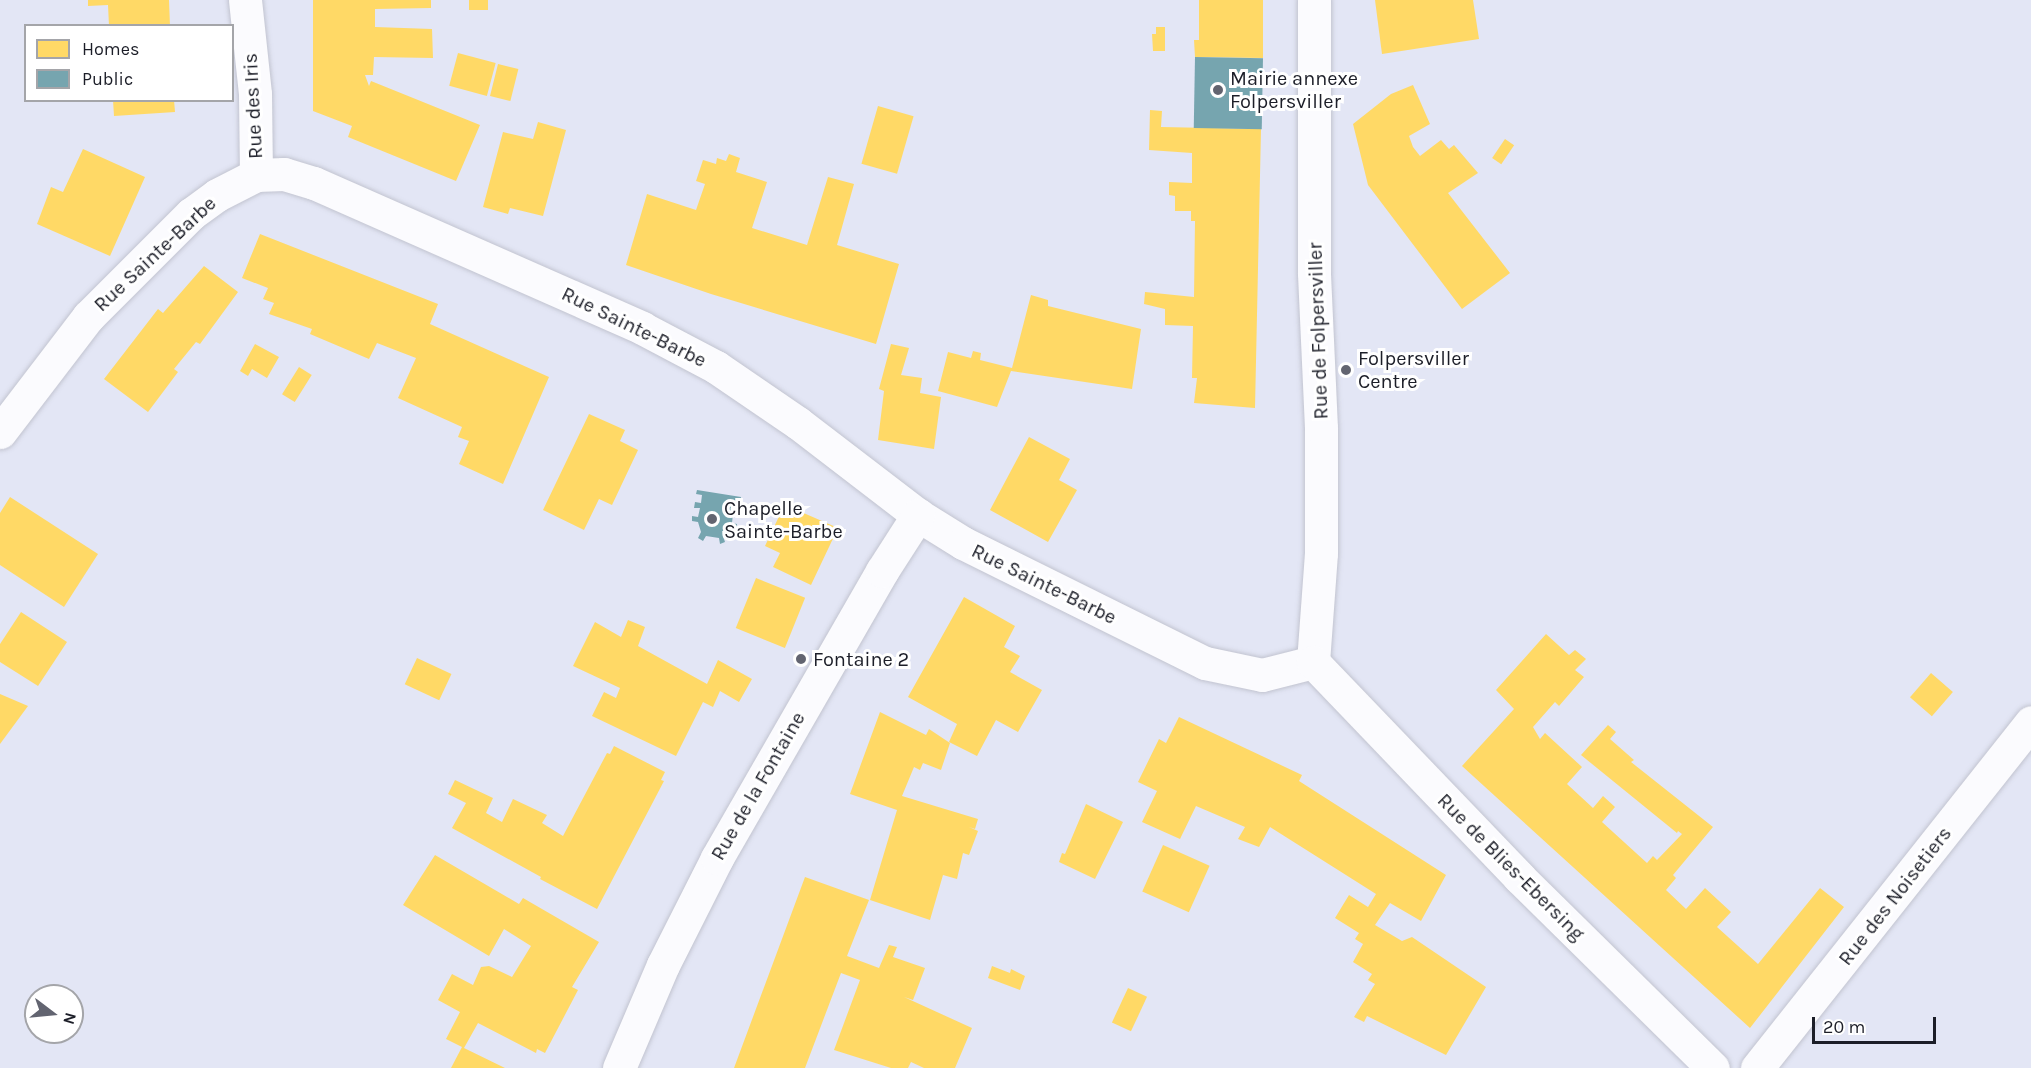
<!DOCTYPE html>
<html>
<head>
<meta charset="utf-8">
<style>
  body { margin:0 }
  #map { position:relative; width:2031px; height:1068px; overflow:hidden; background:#e3e6f5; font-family:Karla,sans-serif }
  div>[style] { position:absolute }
  .homes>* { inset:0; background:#ffd966; transform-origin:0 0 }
  .public>* { inset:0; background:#76a5af; transform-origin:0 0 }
  .roads { filter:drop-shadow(0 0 2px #c2c4d0) drop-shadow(0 0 2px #c2c4d0) }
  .minor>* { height:33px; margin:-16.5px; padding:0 16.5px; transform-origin:16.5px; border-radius:16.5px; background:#fbfbfe }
  .dots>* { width:16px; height:16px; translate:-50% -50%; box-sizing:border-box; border:3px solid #fff; border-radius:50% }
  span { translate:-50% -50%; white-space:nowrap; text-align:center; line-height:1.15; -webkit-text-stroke:6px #fff; paint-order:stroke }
  .poi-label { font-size:20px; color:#1c1e28 }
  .left { translate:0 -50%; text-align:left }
  .street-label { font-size:20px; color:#1c1e28 }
  .legend { position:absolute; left:24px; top:24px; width:210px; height:78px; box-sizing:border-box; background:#fff; border:2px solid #a4a5a9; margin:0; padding:8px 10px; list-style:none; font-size:18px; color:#1c1e28 }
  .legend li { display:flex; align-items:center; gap:12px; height:30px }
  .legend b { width:30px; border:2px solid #a4a5a9 }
  .north { position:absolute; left:24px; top:984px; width:60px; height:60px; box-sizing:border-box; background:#fff; border:2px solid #a4a5a9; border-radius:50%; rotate:106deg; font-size:16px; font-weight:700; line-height:24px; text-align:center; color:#1c1e28 }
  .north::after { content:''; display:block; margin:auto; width:21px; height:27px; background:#626470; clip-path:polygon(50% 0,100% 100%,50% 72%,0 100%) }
  .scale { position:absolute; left:1812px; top:1017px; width:124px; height:27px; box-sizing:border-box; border:3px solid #1c1e28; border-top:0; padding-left:8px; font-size:18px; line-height:21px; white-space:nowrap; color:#1c1e28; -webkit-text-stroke:4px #fff; paint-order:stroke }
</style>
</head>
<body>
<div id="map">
  <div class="homes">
    <i style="clip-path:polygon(88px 0,169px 0,170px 26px,109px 26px,108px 5px,88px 6px)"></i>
    <i style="clip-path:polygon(313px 0,431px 0,431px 8px,375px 9px,375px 27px,432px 29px,433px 58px,374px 57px,373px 75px,365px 75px,369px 86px,371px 81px,480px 125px,456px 181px,348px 137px,352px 126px,313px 111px)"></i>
    <i style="left:469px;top:0;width:19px;height:10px"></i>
    <i style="clip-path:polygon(1199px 0,1263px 0,1263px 58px,1195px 57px,1194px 40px,1199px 40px)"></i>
    <i style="clip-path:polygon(1375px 0,1473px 0,1479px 39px,1382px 54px)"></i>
    <i style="clip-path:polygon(1156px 27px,1165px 27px,1165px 51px,1153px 51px,1152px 34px,1156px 34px)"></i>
    <i style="left:458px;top:53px;width:39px;height:34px;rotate:15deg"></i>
    <i style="left:498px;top:64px;width:21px;height:33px;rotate:14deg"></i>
    <i style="clip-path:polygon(1413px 85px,1430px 124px,1409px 136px,1413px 147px,1420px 156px,1441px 140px,1449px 149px,1454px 145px,1478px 173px,1448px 193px,1510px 273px,1462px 309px,1368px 185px,1353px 124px,1391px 94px)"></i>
    <i style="clip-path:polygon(113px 100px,174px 100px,175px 112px,114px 116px)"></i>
    <i style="left:878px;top:106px;width:37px;height:60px;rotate:16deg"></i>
    <i style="clip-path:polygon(1150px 110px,1162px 111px,1161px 127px,1261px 129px,1255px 408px,1194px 403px,1197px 378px,1192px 378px,1193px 326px,1165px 325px,1165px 309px,1144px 304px,1145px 292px,1194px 297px,1195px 221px,1191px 221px,1191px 211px,1175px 211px,1175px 196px,1169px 195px,1169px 182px,1192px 183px,1192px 153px,1149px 150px)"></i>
    <i style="clip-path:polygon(538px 122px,566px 130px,543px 216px,510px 208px,508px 214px,483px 207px,503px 132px,533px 139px)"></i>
    <i style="left:1505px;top:139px;width:11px;height:23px;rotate:34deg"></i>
    <i style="clip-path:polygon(83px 149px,145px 177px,110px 256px,37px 224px,51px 187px,63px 192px)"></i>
    <i style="clip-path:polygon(729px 154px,740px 158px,736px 172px,767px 182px,752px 228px,807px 245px,828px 177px,854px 184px,837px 245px,899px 264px,876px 344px,711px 294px,626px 265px,647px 194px,696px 210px,705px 184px,696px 181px,703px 160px,716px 164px,717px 158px,726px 161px)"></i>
    <i style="clip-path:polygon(260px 234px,438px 304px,430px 324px,549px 377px,503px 484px,459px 464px,469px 441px,458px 437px,462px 427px,398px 398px,416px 358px,377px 343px,369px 359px,310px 334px,312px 329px,269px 314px,274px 303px,263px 299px,268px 288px,242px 278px)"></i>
    <i style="clip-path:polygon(204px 266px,238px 292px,200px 344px,196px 342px,174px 369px,178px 372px,148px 412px,104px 379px,158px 309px,163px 313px)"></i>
    <i style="clip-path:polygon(1031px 295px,1048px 300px,1048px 306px,1141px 329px,1132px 389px,1011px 371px,997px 407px,938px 391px,948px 352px,971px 358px,973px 351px,981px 353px,980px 360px,1012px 368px)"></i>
    <i style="clip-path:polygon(255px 344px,279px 357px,267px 378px,252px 369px,248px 376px,240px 371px)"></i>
    <i style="clip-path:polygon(891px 344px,909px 348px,901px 375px,922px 378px,920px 393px,941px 397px,934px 449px,878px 440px,884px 391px,879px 389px)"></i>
    <i style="left:299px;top:367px;width:15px;height:32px;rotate:32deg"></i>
    <i style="clip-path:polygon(589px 414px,625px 430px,620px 441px,638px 450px,612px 505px,599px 499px,584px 530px,543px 510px)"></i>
    <i style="clip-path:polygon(1029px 437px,1070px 459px,1059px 480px,1077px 490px,1048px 542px,990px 510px)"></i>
    <i style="clip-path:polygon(10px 497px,98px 554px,64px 607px,0 565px,0 513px)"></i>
    <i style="clip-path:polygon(783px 508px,797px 514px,799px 511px,838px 528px,811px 585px,773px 567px,780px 553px,765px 546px)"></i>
    <i style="left:756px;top:578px;width:53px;height:54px;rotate:22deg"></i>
    <i style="clip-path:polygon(964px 597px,1015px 626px,1004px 647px,1020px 656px,1010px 672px,1042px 690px,1018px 732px,996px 720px,977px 756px,949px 742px,957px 724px,908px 697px)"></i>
    <i style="clip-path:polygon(21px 612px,67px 642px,38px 686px,0 662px,0 644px)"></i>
    <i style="clip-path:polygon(628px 620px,645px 627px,638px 646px,707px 684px,718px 660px,752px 679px,739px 702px,720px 691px,713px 707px,703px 702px,676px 756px,592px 716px,604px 692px,616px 698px,620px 688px,573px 666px,595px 622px,621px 637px)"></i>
    <i style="clip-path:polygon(1546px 634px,1569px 655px,1575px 650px,1586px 659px,1575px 670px,1584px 677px,1559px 706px,1555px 702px,1533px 727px,1540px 739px,1545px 733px,1582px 767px,1567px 784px,1593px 808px,1603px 796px,1615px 807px,1602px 822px,1647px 863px,1653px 856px,1657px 860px,1682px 834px,1678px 831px,1677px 833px,1581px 755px,1608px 725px,1616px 732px,1610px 739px,1634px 760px,1631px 762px,1713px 827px,1673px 875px,1676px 878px,1666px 890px,1686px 909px,1705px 888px,1731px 912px,1717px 927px,1758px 964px,1820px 888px,1844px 907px,1750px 1028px,1462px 766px,1514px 709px,1496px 690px)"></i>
    <i style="left:417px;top:658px;width:38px;height:29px;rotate:25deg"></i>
    <i style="left:1931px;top:673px;width:29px;height:32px;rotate:41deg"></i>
    <i style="clip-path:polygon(0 694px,28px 706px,0 744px)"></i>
    <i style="clip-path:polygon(880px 712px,926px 735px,929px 729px,950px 743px,941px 770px,923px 763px,920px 770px,914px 767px,902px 796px,978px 819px,975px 829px,969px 827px,978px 831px,969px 855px,963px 853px,957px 879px,943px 875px,930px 920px,870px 900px,897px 810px,850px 794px)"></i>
    <i style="clip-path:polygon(1179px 717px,1302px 775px,1299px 781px,1446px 875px,1421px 921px,1390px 903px,1375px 925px,1402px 941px,1412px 937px,1486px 987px,1446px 1055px,1367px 1016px,1364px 1022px,1354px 1017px,1375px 984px,1368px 980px,1372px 974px,1353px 962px,1363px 944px,1355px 939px,1359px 933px,1335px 918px,1349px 895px,1368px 907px,1376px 894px,1270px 827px,1259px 847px,1238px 839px,1245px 827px,1196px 806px,1180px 839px,1142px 822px,1157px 791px,1138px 782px,1159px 739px,1166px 743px)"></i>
    <i style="clip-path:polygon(614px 746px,665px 772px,661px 780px,664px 781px,597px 909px,540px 879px,541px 877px,452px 828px,466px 803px,448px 794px,455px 780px,493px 798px,486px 813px,502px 822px,513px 799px,547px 815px,542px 823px,563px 836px,607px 753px,610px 754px)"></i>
    <i style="clip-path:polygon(1086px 804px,1123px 822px,1095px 879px,1059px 862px,1062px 853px,1065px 854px)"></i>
    <i style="left:1163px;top:845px;width:51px;height:51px;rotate:24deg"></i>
    <i style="clip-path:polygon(435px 855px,519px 904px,523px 898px,599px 942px,572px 987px,578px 990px,545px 1053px,537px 1049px,536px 1053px,478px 1023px,464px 1048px,505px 1068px,451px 1068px,462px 1047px,446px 1039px,460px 1012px,438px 1000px,452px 974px,473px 985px,481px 967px,489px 966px,512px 977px,531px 946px,504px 929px,489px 956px,403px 905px)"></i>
    <i style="clip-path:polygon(805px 877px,869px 900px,847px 956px,879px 968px,889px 945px,897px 947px,893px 957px,925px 968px,913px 1000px,904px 997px,972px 1028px,955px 1068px,924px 1068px,911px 1062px,908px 1068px,891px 1068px,834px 1050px,860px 980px,841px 973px,805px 1068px,734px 1068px)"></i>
    <i style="clip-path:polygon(992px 966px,1010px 973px,1011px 969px,1025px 976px,1020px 990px,988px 978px)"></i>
    <i style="left:1128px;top:988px;width:21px;height:38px;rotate:25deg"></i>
  </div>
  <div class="public">
    <i style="left:1195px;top:57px;width:68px;height:71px;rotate:1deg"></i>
    <i style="clip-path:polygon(697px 490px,741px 497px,741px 501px,736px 500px,734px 509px,739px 509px,738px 515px,733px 514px,732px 523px,737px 524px,737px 528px,730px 527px,723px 536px,725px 542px,720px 544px,719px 538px,706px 536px,703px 541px,698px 538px,701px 532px,698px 522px,692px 521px,692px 516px,698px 517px,700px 508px,694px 508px,695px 502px,701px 503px,702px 495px,696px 494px)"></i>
  </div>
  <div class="roads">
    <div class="minor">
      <i style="left:245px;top:0;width:95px;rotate:83.9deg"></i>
      <i style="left:255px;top:94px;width:81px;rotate:89.3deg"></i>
      <i style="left:0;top:432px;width:145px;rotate:-52.6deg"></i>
      <i style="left:88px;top:317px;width:146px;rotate:-45deg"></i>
      <i style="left:191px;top:214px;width:32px;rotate:-36deg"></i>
      <i style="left:217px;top:195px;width:44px;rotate:-27.1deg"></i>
      <i style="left:256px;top:175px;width:28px;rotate:-2deg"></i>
      <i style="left:284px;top:174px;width:31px;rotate:17deg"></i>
      <i style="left:314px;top:183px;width:359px;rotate:23.8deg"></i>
      <i style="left:642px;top:328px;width:84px;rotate:27.8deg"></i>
      <i style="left:716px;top:367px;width:99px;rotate:34.3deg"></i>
      <i style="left:798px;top:423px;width:151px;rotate:37.5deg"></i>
      <i style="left:918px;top:515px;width:53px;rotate:31.9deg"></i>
      <i style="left:963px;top:543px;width:270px;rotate:26.4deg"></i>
      <i style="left:1205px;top:663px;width:58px;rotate:11.9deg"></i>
      <i style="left:1262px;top:675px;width:53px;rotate:-14.3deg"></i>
      <i style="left:1313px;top:662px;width:109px;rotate:-85.8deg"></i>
      <i style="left:1321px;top:553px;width:125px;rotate:-90deg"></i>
      <i style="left:1321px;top:428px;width:156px;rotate:-92.6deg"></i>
      <i style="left:1314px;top:272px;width:272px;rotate:-90deg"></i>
      <i style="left:1313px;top:662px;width:298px;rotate:46.2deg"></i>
      <i style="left:1519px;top:877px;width:272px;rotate:44.6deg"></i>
      <i style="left:619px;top:1068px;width:112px;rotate:-66.9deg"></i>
      <i style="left:663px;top:965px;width:120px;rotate:-63.2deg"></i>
      <i style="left:717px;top:858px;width:331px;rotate:-60.1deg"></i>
      <i style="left:882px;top:571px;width:67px;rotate:-57.3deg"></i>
      <i style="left:1757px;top:1068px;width:441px;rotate:-51.6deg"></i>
    </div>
  </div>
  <div class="dots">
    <i style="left:1218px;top:90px;background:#626470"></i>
    <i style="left:1346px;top:370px;background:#626470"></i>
    <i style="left:712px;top:519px;background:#626470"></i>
    <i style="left:801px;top:659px;background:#626470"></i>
  </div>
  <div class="poi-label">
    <span class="left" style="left:1230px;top:90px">Mairie annexe<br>Folpersviller</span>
    <span class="left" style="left:1358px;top:370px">Folpersviller<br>Centre</span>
    <span class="left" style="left:724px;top:520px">Chapelle<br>Sainte-Barbe</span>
    <span class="left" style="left:813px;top:659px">Fontaine 2</span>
  </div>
  <div class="street-label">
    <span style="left:253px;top:106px;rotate:-93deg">Rue des Iris</span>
    <span style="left:155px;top:254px;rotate:-43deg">Rue Sainte-Barbe</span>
    <span style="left:634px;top:327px;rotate:26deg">Rue Sainte-Barbe</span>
    <span style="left:1318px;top:331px;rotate:-92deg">Rue de Folpersviller</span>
    <span style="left:1044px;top:584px;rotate:26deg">Rue Sainte-Barbe</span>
    <span style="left:758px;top:786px;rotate:-60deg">Rue de la Fontaine</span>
    <span style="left:1511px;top:867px;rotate:45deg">Rue de Blies-Ebersing</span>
    <span style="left:1895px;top:896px;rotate:-52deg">Rue des Noisetiers</span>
  </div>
  <ul class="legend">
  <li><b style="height:16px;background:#ffd966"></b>Homes</li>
  <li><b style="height:16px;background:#76a5af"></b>Public</li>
  </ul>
  <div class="north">N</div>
  <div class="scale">20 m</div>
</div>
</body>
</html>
